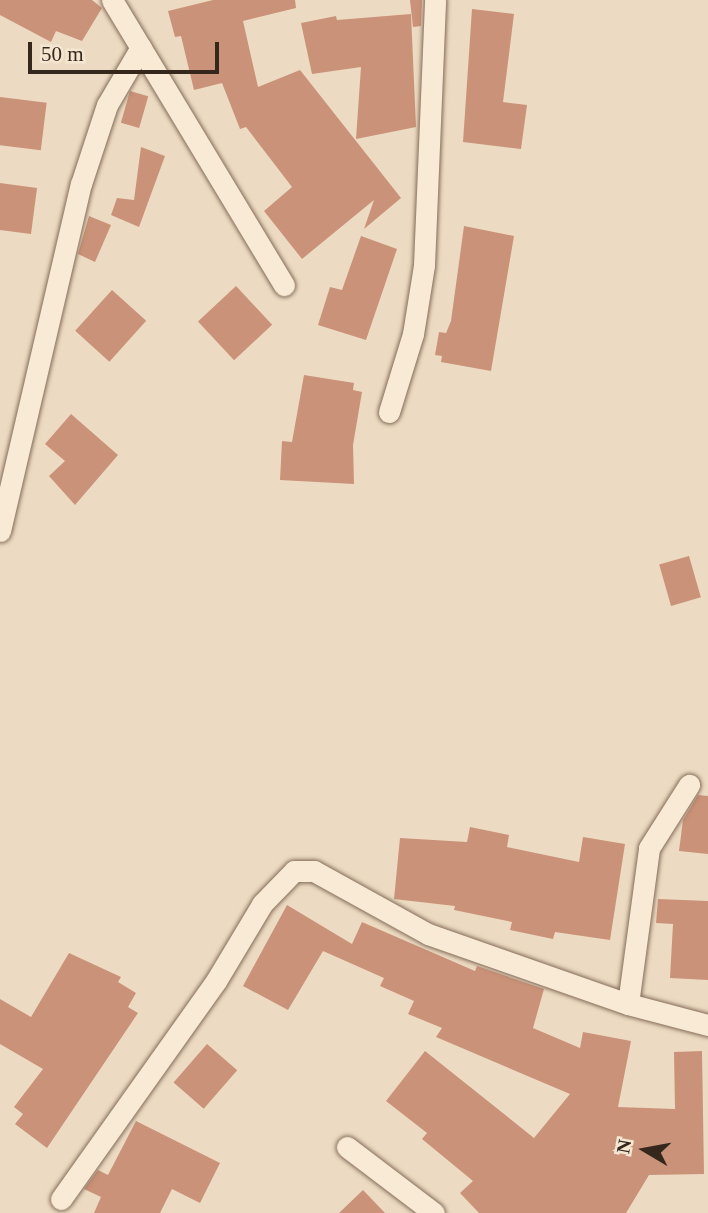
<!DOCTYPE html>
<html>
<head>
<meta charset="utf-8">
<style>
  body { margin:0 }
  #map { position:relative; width:708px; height:1213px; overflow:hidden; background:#ecdbc2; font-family:"Times New Roman",serif }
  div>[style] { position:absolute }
  .building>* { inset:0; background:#ca9278; transform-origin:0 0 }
  .roads { filter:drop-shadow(0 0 2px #856c5a) drop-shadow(0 0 2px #856c5a) }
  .street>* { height:21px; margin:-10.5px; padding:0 10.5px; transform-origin:10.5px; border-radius:10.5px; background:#f8ead4 }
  span { translate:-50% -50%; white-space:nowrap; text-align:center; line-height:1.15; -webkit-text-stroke:6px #f4e6d1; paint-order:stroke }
  .north { position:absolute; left:610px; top:1115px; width:70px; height:70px; -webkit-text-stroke:5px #f4e6d1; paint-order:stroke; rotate:280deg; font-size:19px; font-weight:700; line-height:28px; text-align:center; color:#36271d }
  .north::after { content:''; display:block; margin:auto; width:24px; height:32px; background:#36271d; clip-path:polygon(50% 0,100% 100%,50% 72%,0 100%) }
  .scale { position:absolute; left:28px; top:42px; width:191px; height:32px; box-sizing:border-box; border:4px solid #36271d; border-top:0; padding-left:9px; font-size:21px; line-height:24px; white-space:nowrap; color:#36271d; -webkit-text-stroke:5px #f4e6d1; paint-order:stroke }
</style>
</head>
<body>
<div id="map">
  <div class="building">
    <i style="clip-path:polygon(0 0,92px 0,102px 8px,82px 41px,56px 31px,51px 42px,0 15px)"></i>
    <i style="clip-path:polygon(213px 0,295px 0,296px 8px,243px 21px,258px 87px,300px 70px,401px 198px,364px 229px,374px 200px,302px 259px,264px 211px,292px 187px,246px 127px,240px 129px,222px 83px,194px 90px,181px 36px,175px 37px,168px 11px)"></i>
    <i style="clip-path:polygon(410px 0,422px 0,421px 26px,413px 27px)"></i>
    <i style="clip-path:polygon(472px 9px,514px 14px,503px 102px,527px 105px,521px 149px,463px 142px)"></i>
    <i style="clip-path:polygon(411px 14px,416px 127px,356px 139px,361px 67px,312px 74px,301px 23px,336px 16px,337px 20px)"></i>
    <i style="left:130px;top:91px;width:19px;height:33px;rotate:16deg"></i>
    <i style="left:0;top:97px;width:47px;height:48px;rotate:7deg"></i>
    <i style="clip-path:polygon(141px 147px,165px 156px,139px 227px,111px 215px,117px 198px,134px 200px)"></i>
    <i style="clip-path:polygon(0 183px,37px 188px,31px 234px,0 230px)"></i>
    <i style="clip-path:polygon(89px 216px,111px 225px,95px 262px,78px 254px)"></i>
    <i style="clip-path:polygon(464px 226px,514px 236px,491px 371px,441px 362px,442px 356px,435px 355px,439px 332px,446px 333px,451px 321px)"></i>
    <i style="clip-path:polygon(361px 236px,397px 249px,366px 340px,318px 325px,330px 287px,342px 290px)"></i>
    <i style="left:236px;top:286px;width:53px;height:52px;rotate:47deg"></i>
    <i style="left:112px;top:290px;width:46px;height:55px;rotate:42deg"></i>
    <i style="clip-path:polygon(304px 375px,354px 383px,353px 390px,362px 392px,353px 445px,354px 484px,280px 480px,282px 441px,292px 442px)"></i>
    <i style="clip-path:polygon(71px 414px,118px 455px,75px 505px,49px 476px,65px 461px,45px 444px)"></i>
    <i style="left:689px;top:556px;width:43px;height:31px;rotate:74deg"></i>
    <i style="clip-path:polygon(698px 795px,708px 796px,708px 854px,679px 851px,683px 820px)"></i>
    <i style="clip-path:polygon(470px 827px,509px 835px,507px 847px,579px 862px,583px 837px,625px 844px,610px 940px,555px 932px,553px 939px,510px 930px,512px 922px,454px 910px,455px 906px,394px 899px,400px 838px,467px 842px)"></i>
    <i style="clip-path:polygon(658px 899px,708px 901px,708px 980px,670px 978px,673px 924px,656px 923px)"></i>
    <i style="clip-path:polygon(287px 905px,352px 944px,362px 922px,475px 971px,477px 966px,544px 989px,533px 1028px,580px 1048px,583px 1032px,631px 1041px,618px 1107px,675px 1109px,674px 1052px,702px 1051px,704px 1174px,649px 1175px,626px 1213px,479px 1213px,460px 1193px,473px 1181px,422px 1139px,427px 1133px,386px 1101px,425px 1051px,534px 1138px,570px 1094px,436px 1037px,442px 1028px,408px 1014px,414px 1001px,380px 986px,384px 978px,323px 951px,288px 1010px,243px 986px)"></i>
    <i style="clip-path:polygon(69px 953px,121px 977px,118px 982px,136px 993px,128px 1007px,138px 1013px,47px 1148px,15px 1124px,23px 1114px,14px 1107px,43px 1069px,0 1044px,0 999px,31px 1017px)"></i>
    <i style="left:207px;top:1044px;width:40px;height:51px;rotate:41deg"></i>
    <i style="clip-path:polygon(136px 1121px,220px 1163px,200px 1203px,172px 1189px,160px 1213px,94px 1213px,101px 1197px,84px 1189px,98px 1170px,108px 1175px)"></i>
    <i style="clip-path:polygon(363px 1190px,385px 1213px,339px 1213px)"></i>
  </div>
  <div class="roads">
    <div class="street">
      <i style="left:112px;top:0;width:333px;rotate:58.9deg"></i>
      <i style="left:389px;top:412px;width:82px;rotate:-72.9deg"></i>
      <i style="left:413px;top:334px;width:70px;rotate:-80.9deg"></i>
      <i style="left:424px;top:265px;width:265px;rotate:-87.6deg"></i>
      <i style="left:0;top:531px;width:356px;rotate:-76.9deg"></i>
      <i style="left:81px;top:184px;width:83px;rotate:-71.8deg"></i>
      <i style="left:107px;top:105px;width:67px;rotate:-59.6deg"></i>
      <i style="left:628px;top:1004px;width:157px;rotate:-82.3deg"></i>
      <i style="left:649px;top:848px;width:75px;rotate:-57.6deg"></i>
      <i style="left:347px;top:1147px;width:109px;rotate:37.2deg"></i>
      <i style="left:61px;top:1199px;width:267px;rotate:-54.6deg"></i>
      <i style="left:216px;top:981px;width:90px;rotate:-59.1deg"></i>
      <i style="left:262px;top:904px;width:46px;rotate:-45.9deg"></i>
      <i style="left:294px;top:871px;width:20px"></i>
      <i style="left:314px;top:871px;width:130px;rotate:28.9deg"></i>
      <i style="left:428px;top:934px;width:212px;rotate:19.3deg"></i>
      <i style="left:628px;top:1004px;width:83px;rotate:14.7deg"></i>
    </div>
  </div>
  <div class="north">N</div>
  <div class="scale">50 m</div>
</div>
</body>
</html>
